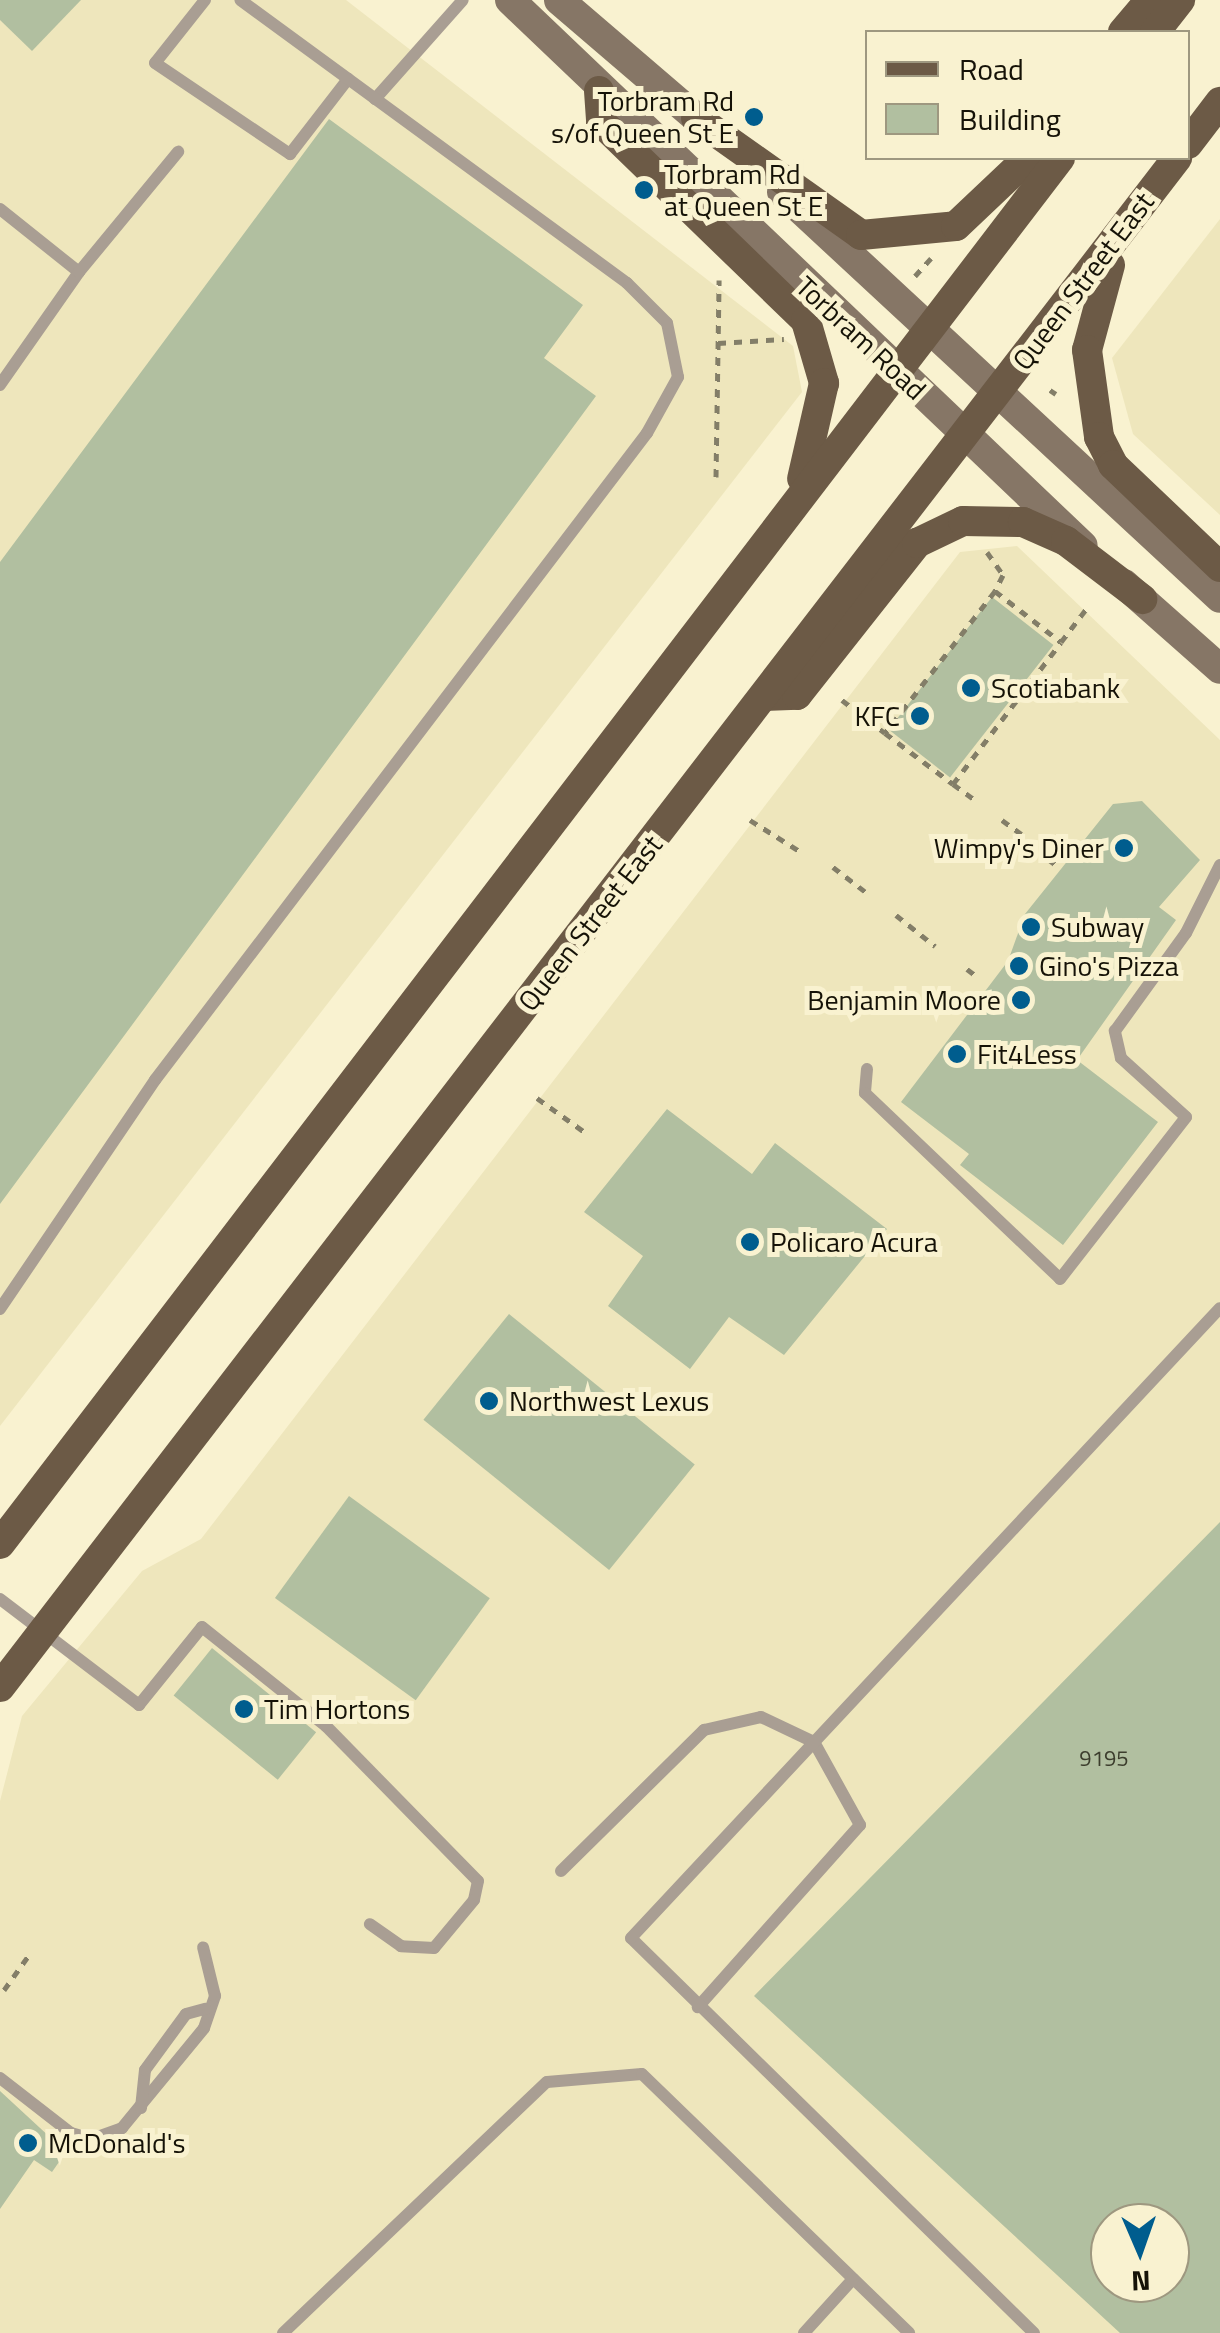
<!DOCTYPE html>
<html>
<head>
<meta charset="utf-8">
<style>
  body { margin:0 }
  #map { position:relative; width:1220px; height:2333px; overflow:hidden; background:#f9f2d0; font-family:"Titillium Web",sans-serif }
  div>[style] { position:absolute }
  .built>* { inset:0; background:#eee6bc }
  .building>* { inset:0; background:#b1bfa0; transform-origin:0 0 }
  .path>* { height:5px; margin-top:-2.5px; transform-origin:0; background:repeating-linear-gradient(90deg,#837e68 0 8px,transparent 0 16px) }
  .lane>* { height:12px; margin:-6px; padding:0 6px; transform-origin:6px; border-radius:6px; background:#a99e93 }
  .secondary>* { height:30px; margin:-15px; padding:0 15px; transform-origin:15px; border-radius:15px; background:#867666 }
  .primary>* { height:30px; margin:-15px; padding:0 15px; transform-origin:15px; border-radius:15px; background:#6c5a46 }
  .dots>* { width:28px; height:28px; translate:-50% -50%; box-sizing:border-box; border:5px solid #f9f2d0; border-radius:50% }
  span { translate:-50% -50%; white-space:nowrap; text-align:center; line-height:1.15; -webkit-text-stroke:10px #f9f2d0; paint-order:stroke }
  .number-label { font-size:22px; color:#3c3d2d }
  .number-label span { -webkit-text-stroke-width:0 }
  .poi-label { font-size:28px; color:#151207 }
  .right { translate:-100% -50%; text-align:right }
  .left { translate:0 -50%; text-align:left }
  .street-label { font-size:28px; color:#151207 }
  .legend { position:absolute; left:865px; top:30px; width:325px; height:130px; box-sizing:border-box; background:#f9f2d0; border:2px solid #9e9880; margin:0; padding:12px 18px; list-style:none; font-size:30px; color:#151207 }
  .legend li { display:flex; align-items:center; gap:20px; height:50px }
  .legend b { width:50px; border:2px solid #9e9880 }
  .north { position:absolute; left:1090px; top:2203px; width:100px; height:100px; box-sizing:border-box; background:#f9f2d0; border:2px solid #9e9880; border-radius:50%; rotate:178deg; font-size:28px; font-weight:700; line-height:40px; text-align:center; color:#151207 }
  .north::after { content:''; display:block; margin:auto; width:35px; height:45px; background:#005d8e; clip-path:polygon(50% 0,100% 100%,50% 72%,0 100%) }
</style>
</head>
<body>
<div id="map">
  <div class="built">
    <i style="clip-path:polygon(0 0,346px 0,793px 346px,802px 392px,0 1426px)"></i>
    <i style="clip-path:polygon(1220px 219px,1220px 515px,1133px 434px,1112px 358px)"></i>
    <i style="clip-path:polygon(evenodd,1017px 546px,1220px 740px,1220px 2333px,0 2333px,0 1801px,22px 1716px,142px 1571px,201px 1539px,960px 552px,1017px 546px,1110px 2223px,1170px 2223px,1170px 2283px,1110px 2283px,1110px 2223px)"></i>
  </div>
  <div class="building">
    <i style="clip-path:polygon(0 0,81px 0,32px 51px,0 20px)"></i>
    <i style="clip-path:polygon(329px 119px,583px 305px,544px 358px,596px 396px,0 1204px,0 562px)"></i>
    <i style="left:992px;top:597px;width:78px;height:168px;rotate:38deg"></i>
    <i style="clip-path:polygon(1142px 801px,1200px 860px,1159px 907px,1176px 920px,1077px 1060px,1158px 1122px,1063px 1245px,960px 1165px,969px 1154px,901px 1102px,1008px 961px,1025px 914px,1113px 804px)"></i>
    <i style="clip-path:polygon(667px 1109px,752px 1174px,775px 1143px,887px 1229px,784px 1355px,729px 1317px,690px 1369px,608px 1306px,643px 1256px,584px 1212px)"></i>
    <i style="left:509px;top:1314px;width:239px;height:136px;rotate:39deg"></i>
    <i style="left:349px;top:1496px;width:174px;height:126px;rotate:36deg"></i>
    <i style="clip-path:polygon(evenodd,1220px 1522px,1220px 2333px,1120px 2333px,754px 1996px,1220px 1522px,1110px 2223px,1170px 2223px,1170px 2283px,1110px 2283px,1110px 2223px)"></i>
    <i style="left:212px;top:1648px;width:134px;height:61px;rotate:39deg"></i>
    <i style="clip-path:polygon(0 2091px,66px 2152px,52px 2172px,34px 2160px,0 2209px)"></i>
  </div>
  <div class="path">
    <i style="left:915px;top:276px;width:24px;rotate:-48deg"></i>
    <i style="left:718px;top:343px;width:66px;rotate:-3.5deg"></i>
    <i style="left:1050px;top:390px;width:7px;rotate:34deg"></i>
    <i style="left:716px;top:477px;width:197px;rotate:-89.1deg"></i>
    <i style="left:987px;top:552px;width:28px;rotate:55deg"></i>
    <i style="left:1003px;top:575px;width:18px;rotate:117deg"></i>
    <i style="left:995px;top:591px;width:83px;rotate:37.7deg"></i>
    <i style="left:1061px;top:642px;width:43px;rotate:-52.6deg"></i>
    <i style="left:995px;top:591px;width:180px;rotate:127.8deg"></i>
    <i style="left:885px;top:733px;width:85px;rotate:36.9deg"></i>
    <i style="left:953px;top:784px;width:178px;rotate:-52.7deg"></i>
    <i style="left:842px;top:700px;width:54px;rotate:37.5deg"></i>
    <i style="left:953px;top:784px;width:26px;rotate:36deg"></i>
    <i style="left:750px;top:820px;width:60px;rotate:32.1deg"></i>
    <i style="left:1002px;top:820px;width:24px;rotate:36deg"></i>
    <i style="left:1048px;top:859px;width:15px;rotate:37deg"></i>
    <i style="left:833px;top:867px;width:43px;rotate:37.4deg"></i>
    <i style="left:896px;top:915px;width:50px;rotate:38.5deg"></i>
    <i style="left:967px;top:969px;width:15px;rotate:37deg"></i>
    <i style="left:537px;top:1098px;width:60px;rotate:35.5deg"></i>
    <i style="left:4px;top:1990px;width:43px;rotate:-54.5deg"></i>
  </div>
  <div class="lane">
    <i style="left:205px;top:0;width:80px;rotate:128.4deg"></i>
    <i style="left:155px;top:63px;width:163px;rotate:34deg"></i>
    <i style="left:290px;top:154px;width:95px;rotate:-52.3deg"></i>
    <i style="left:375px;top:99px;width:132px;rotate:-48.4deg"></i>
    <i style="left:0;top:209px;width:101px;rotate:38.6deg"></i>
    <i style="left:79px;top:272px;width:138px;rotate:125deg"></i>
    <i style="left:79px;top:272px;width:156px;rotate:-50.5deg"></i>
    <i style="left:867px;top:1069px;width:24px;rotate:95deg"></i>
    <i style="left:865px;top:1093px;width:269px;rotate:43.6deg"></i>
    <i style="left:1060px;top:1279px;width:205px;rotate:-52.1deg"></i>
    <i style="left:1186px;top:1117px;width:88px;rotate:-137.8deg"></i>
    <i style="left:1121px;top:1058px;width:28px;rotate:-103deg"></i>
    <i style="left:1115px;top:1031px;width:121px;rotate:-54.1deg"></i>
    <i style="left:1186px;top:933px;width:76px;rotate:-63.4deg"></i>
    <i style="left:0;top:1309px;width:277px;rotate:-55.9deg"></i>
    <i style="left:155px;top:1080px;width:813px;rotate:-52.75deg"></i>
    <i style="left:647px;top:433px;width:64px;rotate:-61deg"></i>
    <i style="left:678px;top:377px;width:55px;rotate:-101.5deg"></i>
    <i style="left:667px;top:323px;width:57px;rotate:-135deg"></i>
    <i style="left:627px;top:283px;width:479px;rotate:-143.8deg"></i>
    <i style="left:0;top:1599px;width:175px;rotate:37.3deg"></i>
    <i style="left:139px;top:1705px;width:100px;rotate:-51.1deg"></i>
    <i style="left:202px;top:1627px;width:159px;rotate:38.6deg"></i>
    <i style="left:326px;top:1726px;width:217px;rotate:45.6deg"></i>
    <i style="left:478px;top:1881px;width:19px;rotate:102deg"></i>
    <i style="left:474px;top:1900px;width:62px;rotate:129.8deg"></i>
    <i style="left:434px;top:1948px;width:33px;rotate:-177deg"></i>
    <i style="left:401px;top:1946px;width:38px;rotate:-145deg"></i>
    <i style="left:561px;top:1871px;width:201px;rotate:-44.6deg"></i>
    <i style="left:704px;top:1730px;width:58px;rotate:-12.8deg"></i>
    <i style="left:761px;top:1717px;width:59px;rotate:25.3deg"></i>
    <i style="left:814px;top:1742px;width:95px;rotate:61deg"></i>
    <i style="left:860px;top:1825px;width:244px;rotate:131.7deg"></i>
    <i style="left:0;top:2078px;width:90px;rotate:37.8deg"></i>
    <i style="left:71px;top:2133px;width:22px;rotate:16deg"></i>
    <i style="left:92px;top:2139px;width:32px;rotate:-20deg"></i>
    <i style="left:122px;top:2128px;width:129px;rotate:-50.6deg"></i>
    <i style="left:204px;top:2028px;width:34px;rotate:-71deg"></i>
    <i style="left:215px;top:1996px;width:50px;rotate:-103.8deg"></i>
    <i style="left:141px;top:2108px;width:38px;rotate:-84deg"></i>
    <i style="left:145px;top:2070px;width:69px;rotate:-53.8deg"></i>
    <i style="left:186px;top:2014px;width:20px;rotate:-15deg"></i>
    <i style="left:283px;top:2333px;width:364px;rotate:-43.6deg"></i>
    <i style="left:547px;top:2082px;width:95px;rotate:-4.8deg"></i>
    <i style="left:642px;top:2074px;width:372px;rotate:44.1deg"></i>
    <i style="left:804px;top:2333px;width:73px;rotate:-47.8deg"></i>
    <i style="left:1034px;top:2333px;width:564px;rotate:-135.57deg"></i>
    <i style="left:631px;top:1938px;width:862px;rotate:-46.93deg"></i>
  </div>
  <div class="secondary">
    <i style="left:510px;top:0;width:791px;rotate:43.62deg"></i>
    <i style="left:559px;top:0;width:203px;rotate:40.6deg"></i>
    <i style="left:782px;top:192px;width:597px;rotate:42.83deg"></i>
    <i style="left:1124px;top:584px;width:128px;rotate:41.5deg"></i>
  </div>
  <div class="primary">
    <i style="left:1123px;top:32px;width:42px;rotate:-49.8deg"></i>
    <i style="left:1155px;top:32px;width:41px;rotate:-52deg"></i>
    <i style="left:599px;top:91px;width:31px;rotate:86deg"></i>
    <i style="left:601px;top:122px;width:286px;rotate:44.1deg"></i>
    <i style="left:806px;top:321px;width:65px;rotate:73.8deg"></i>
    <i style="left:824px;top:383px;width:98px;rotate:102.9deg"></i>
    <i style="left:696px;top:118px;width:202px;rotate:35.3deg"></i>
    <i style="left:861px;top:235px;width:95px;rotate:-5.4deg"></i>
    <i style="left:956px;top:226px;width:99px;rotate:-43.4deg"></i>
    <i style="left:1188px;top:144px;width:53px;rotate:-52.7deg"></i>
    <i style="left:1110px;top:265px;width:88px;rotate:105.1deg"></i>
    <i style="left:1087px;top:350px;width:88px;rotate:82.1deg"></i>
    <i style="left:1099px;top:437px;width:31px;rotate:63deg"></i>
    <i style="left:1113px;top:465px;width:148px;rotate:43.6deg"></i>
    <i style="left:764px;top:696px;width:33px;rotate:-2deg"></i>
    <i style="left:797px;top:695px;width:194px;rotate:-51.7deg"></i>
    <i style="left:917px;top:543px;width:51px;rotate:-25.6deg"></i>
    <i style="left:963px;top:521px;width:60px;rotate:1deg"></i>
    <i style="left:1023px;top:522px;width:47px;rotate:23.8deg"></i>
    <i style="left:1066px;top:541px;width:96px;rotate:37.3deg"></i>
    <i style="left:0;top:1544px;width:1745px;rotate:-52.59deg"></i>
    <i style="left:0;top:1687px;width:1930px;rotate:-52.41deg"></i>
  </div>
  <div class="dots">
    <i style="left:754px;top:117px;background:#005d8e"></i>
    <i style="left:644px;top:190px;background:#005d8e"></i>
    <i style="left:971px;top:688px;background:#005d8e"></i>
    <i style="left:920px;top:716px;background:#005d8e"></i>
    <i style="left:1124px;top:848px;background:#005d8e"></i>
    <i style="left:1031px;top:927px;background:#005d8e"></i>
    <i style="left:1019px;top:966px;background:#005d8e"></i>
    <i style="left:1021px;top:1000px;background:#005d8e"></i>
    <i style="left:957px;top:1054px;background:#005d8e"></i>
    <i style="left:750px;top:1242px;background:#005d8e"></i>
    <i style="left:489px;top:1401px;background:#005d8e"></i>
    <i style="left:244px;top:1709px;background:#005d8e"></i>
    <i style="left:28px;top:2143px;background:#005d8e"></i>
  </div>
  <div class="number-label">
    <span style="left:1104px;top:1759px">9195</span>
  </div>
  <div class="poi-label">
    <span class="right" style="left:734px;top:117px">Torbram Rd<br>s/of Queen St E</span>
    <span class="left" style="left:664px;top:190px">Torbram Rd<br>at Queen St E</span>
    <span class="left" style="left:991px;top:688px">Scotiabank</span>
    <span class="right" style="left:900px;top:716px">KFC</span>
    <span class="right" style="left:1104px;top:848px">Wimpy's Diner</span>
    <span class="left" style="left:1051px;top:927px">Subway</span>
    <span class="left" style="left:1039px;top:966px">Gino's Pizza</span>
    <span class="right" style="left:1001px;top:1000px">Benjamin Moore</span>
    <span class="left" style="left:977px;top:1054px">Fit4Less</span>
    <span class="left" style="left:770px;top:1242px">Policaro Acura</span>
    <span class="left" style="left:509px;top:1401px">Northwest Lexus</span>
    <span class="left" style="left:264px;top:1709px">Tim Hortons</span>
    <span class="left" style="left:48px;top:2143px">McDonald's</span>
  </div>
  <div class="street-label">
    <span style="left:1083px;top:281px;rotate:-53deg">Queen Street East</span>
    <span style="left:861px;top:338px;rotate:43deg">Torbram Road</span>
    <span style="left:590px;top:923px;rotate:-52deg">Queen Street East</span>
  </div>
  <ul class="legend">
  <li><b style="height:12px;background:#6c5a46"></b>Road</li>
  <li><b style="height:28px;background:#b1bfa0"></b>Building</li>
  </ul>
  <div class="north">N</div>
</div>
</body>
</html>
